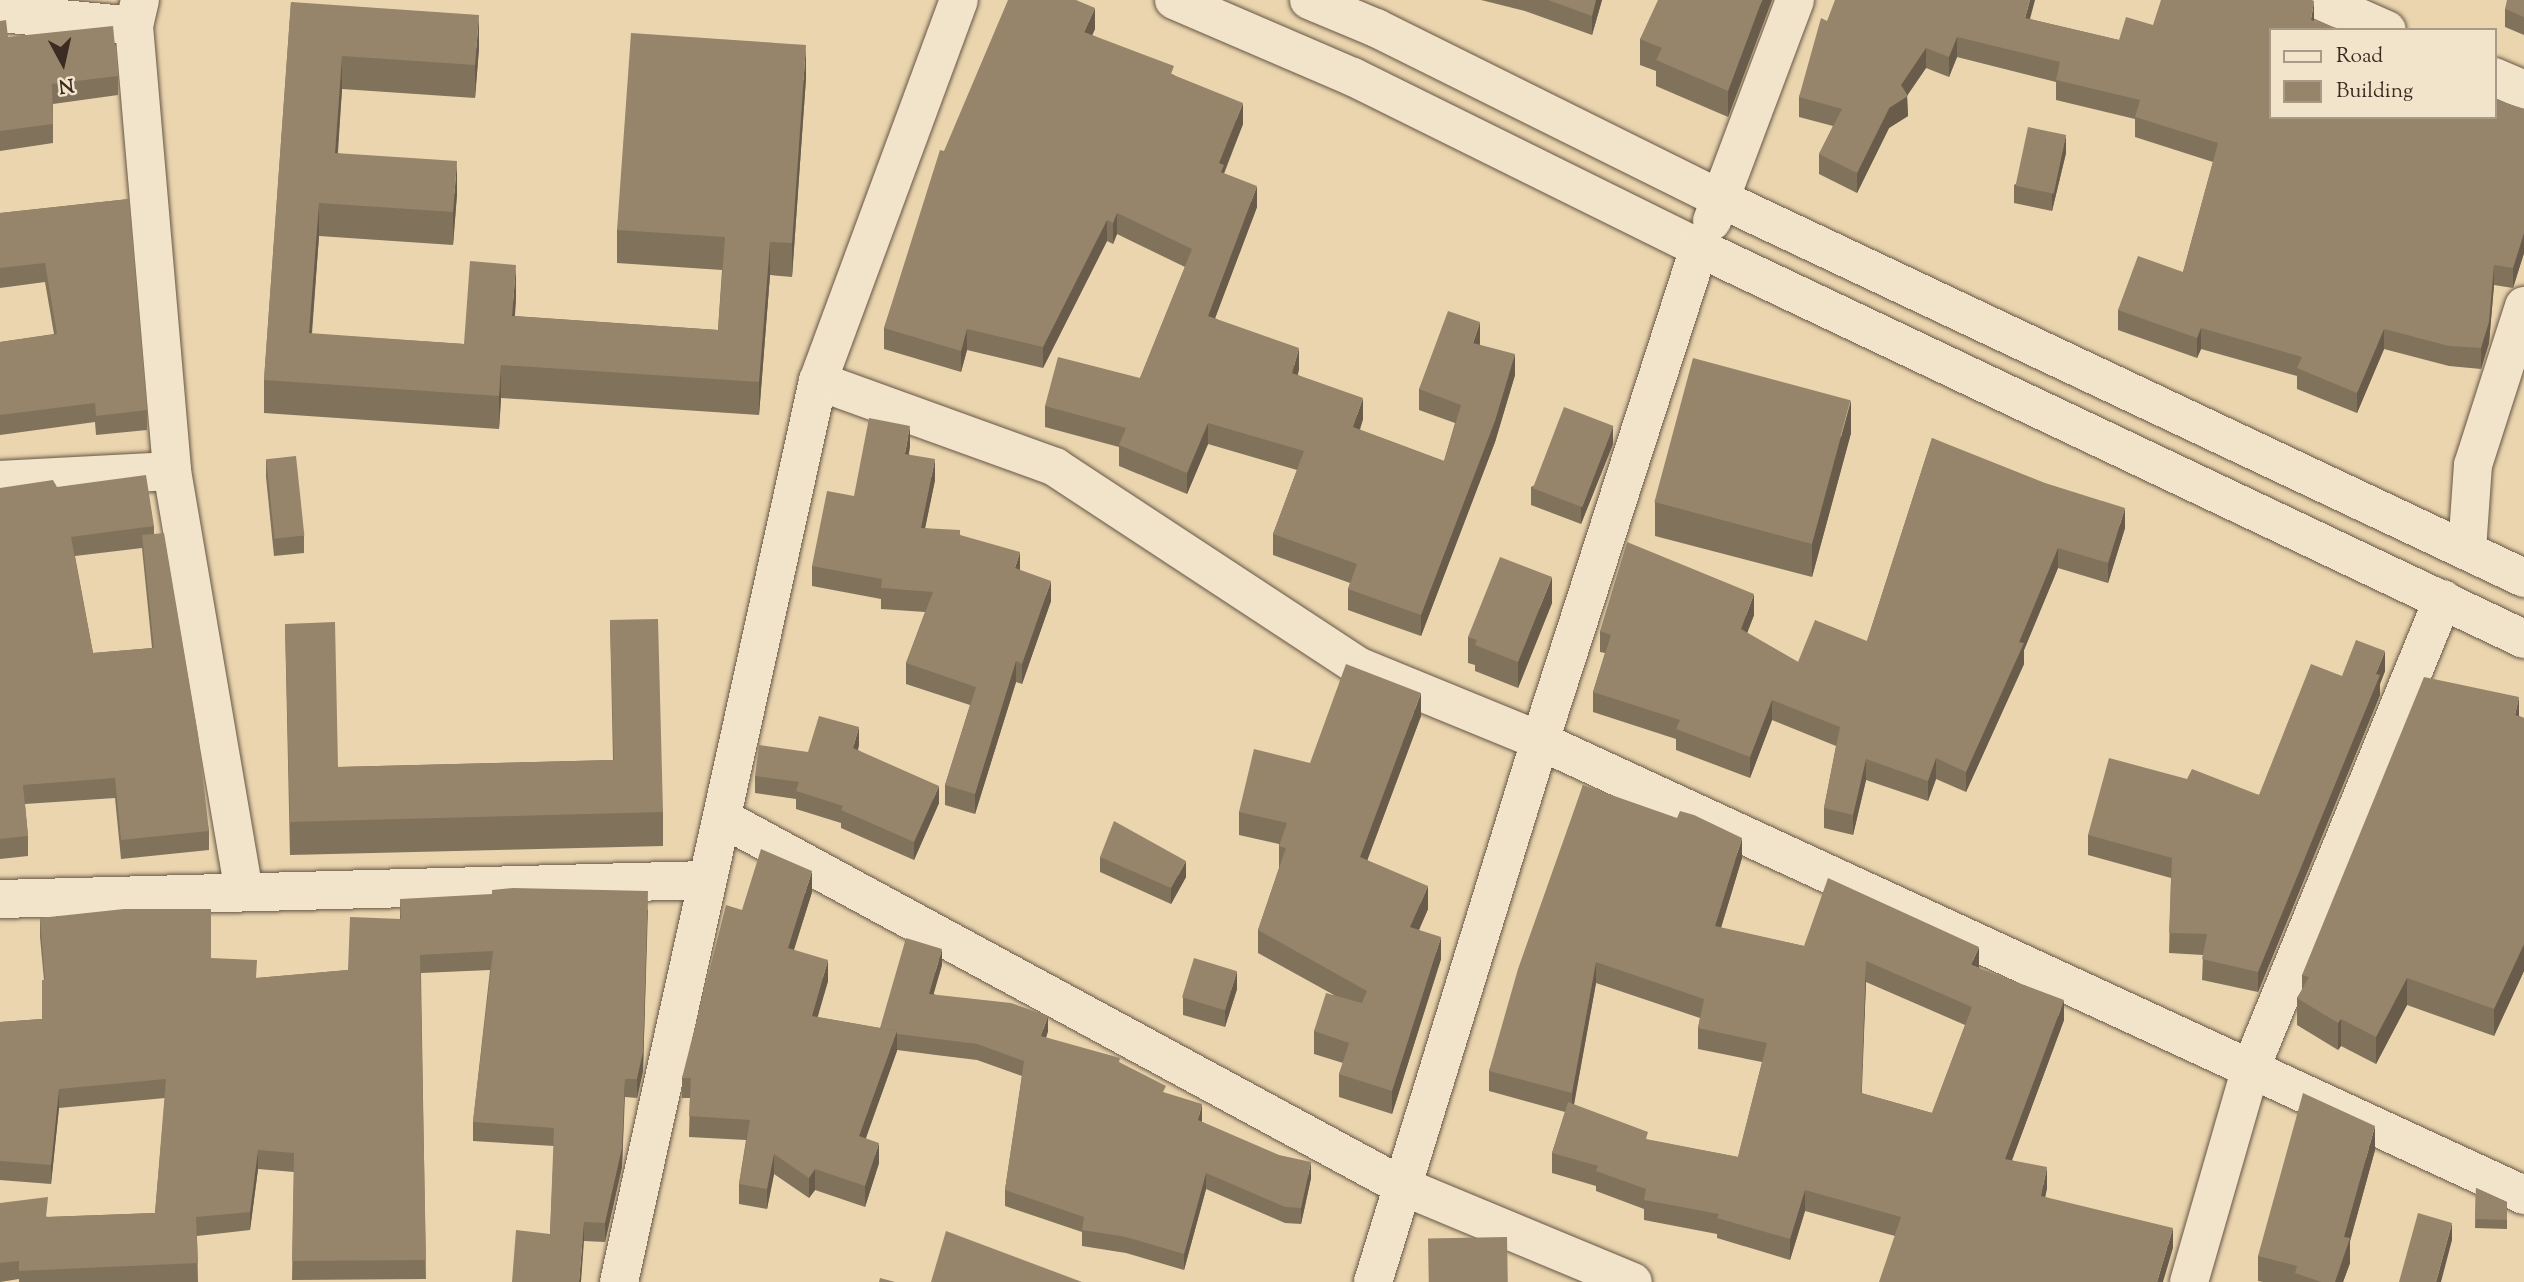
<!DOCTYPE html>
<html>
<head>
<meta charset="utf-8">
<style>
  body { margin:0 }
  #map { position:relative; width:2524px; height:1282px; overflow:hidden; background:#ead5ae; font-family:"Sorts Mill Goudy",serif }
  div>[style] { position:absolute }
  .roads { filter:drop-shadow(0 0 2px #675646) drop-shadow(0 0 2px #675646) }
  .street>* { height:38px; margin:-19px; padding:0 19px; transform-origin:19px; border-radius:19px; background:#f1e4ca }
  .secondary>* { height:38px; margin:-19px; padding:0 19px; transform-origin:19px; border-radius:19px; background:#f1e4ca }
  .wall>* { inset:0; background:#81725c }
  .shaded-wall>* { inset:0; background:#695c4b }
  .building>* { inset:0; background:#96846b; transform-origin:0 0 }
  span { translate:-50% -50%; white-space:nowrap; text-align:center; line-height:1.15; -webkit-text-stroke:5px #f1e4ca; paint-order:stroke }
  .legend { position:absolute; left:2269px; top:28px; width:228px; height:91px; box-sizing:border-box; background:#f1e4ca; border:2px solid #a89a87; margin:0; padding:9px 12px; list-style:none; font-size:21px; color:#3b2c23 }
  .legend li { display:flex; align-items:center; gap:14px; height:35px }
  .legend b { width:35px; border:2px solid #a89a87 }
  .north { position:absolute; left:28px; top:28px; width:70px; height:70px; -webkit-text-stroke:5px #f1e4ca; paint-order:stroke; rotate:172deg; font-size:19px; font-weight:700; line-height:28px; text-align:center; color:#3b2c23 }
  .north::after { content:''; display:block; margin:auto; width:24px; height:32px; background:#3b2c23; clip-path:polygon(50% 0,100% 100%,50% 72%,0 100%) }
</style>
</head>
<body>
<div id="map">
  <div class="roads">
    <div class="street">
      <i style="left:140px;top:0;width:27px;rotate:103deg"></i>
      <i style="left:134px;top:26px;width:447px;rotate:85.1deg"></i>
      <i style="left:172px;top:471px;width:426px;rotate:80.3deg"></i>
      <i style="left:2319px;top:0;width:74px;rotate:23.8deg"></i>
      <i style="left:0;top:13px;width:135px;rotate:5.5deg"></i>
      <i style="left:2494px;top:77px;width:33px;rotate:23deg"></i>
      <i style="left:818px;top:381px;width:252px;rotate:19.9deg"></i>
      <i style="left:1055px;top:467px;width:365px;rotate:33.3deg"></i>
      <i style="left:1360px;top:667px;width:195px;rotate:22.3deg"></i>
      <i style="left:1540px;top:741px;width:1084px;rotate:24.77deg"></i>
      <i style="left:0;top:480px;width:172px;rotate:-3deg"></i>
      <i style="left:2467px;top:550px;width:85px;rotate:-86deg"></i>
      <i style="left:2473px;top:465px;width:167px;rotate:-72.2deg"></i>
      <i style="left:722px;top:818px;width:773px;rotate:28.42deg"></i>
      <i style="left:1402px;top:1186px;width:250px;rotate:22.6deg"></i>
      <i style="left:0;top:899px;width:705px;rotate:-1.54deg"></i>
      <i style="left:1373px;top:1282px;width:566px;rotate:-72.85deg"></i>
      <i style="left:1540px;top:741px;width:518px;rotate:-72.12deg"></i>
      <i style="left:2189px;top:1282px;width:221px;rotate:-73.9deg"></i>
      <i style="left:2250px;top:1070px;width:509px;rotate:-67.72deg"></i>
    </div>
    <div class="secondary">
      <i style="left:1174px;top:0;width:195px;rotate:23.3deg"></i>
      <i style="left:1353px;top:77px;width:386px;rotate:26.3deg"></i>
      <i style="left:1699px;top:248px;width:913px;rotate:25.36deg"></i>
      <i style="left:1309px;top:0;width:73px;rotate:22.7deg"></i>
      <i style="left:1376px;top:28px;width:387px;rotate:26.4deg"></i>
      <i style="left:1723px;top:200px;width:886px;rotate:25.26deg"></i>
      <i style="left:1712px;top:221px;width:236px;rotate:-69.4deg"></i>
      <i style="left:619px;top:1282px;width:923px;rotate:-77.55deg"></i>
      <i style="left:818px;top:381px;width:406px;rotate:-69.7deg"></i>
    </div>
  </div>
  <div class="wall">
    <i style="clip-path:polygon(1481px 0,1602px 0,1592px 35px,1525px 11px)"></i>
    <i style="clip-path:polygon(1772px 0,1728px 117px,1656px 86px,1656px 71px,1640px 65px,1640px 39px)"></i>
    <i style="clip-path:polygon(2524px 0,2524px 35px,2505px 27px,2505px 9px)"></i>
    <i style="clip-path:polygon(291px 2px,479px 48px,475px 98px,342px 89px,338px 153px,457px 194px,453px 245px,319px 236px,312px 334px,464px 344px,516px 298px,515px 316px,718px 330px,722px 270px,617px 263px,617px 230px,806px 78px,792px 277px,770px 275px,759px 415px,501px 398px,499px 429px,264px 413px,264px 380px)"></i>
    <i style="clip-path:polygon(2030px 19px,2119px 40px,2153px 25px,2270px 30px,2524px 109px,2524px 253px,2513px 288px,2494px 285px,2489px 343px,2481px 369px,2449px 366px,2384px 349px,2357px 413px,2297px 389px,2297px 376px,2201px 349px,2197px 358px,2118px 330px,2118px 310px,2183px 272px,2213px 162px,2135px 137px,2135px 119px,2056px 100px,2056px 82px,1957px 57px,1949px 77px,1926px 68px,1907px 95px,1908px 116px,1889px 128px,1857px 193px,1819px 174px,1819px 154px,1833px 126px,1799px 117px,1799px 97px,1827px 21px)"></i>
    <i style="clip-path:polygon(0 21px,8px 37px,118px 76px,118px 95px,53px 104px,53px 143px,0 151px)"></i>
    <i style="clip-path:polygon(1095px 29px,1092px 35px,1174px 75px,1243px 124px,1224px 174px,1257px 207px,1215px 318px,1299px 369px,1298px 375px,1363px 419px,1360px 430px,1444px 461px,1455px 423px,1419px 410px,1419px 389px,1480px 343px,1480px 345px,1515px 375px,1495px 442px,1421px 636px,1348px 610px,1348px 589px,1350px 583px,1273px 555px,1273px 534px,1297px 470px,1208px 444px,1187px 494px,1119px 466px,1119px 447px,1045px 427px,1045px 406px,1140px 378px,1185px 267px,1117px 234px,1113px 244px,1107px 241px,1043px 368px,967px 350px,961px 372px,884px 349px,884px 328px,944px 151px)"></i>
    <i style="clip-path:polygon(2066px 153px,2052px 211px,2014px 203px,2014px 185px)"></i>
    <i style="clip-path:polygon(129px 199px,147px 410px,147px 430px,96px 435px,95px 422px,0 435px,0 342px,54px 334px,45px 282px,0 288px,0 213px)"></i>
    <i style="clip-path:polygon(1851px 433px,1812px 577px,1655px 536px,1655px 502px)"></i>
    <i style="clip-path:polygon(1932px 438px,2125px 528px,2108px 583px,2058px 568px,2024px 650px,2024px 664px,1966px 792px,1936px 779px,1928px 801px,1866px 780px,1853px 835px,1824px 828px,1824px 808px,1836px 746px,1772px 720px,1750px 778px,1676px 750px,1676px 739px,1593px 712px,1593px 692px,1605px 653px,1600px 652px,1600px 631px,1754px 615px,1747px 633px,1798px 662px,1867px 641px)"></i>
    <i style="clip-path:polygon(1613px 444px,1581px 524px,1531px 505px,1531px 487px)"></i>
    <i style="clip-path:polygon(910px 446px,909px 454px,935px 480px,925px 528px,960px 535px,1020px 570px,1051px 601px,1022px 684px,1016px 682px,975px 814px,945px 805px,945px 785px,970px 705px,906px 684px,906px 663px,925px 612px,881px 609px,881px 599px,812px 586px,812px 566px)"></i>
    <i style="clip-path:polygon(266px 459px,304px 536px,304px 553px,274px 556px,266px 477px)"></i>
    <i style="clip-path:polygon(evenodd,57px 487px,154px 526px,154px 534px,209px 831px,209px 850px,121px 859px,115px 798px,25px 804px,28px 836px,28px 856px,0 859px,0 488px,57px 487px,142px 548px,152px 648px,93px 653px,75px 556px,142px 548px)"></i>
    <i style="clip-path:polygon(1552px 603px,1518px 688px,1475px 671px,1475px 665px,1468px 663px,1468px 637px)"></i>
    <i style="clip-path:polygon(610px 620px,663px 812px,663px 846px,290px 855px,285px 624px,338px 767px,613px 760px)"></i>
    <i style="clip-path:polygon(2385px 671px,2380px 684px,2380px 695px,2258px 992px,2202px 980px,2203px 955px,2169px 953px,2171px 878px,2088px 855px,2088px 835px,2187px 779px,2259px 795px,2342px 676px)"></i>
    <i style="clip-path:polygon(1421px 716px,1367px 860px,1428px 909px,1419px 930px,1441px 959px,1392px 1114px,1339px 1097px,1339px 1074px,1343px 1063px,1314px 1054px,1314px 1031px,1334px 995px,1258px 953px,1258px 930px,1279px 868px,1279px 844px,1239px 835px,1239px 812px,1310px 763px)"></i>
    <i style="clip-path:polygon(2519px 716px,2524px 718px,2524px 971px,2494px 1036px,2407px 1005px,2376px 1064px,2341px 1046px,2338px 1050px,2297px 1025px,2297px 998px,2302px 990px,2302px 975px)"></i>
    <i style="clip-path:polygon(859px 745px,858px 750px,939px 803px,914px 860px,841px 828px,841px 823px,796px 809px,796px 799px,755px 793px,755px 776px,808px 752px)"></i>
    <i style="clip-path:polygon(evenodd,1583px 785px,1742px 858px,1721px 928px,1804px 946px,1979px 968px,2064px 1020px,2012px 1160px,2047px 1188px,2045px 1197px,2173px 1248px,1895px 1236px,1805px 1211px,1790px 1260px,1717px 1238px,1717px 1234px,1644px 1220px,1644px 1209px,1596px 1191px,1596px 1186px,1552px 1173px,1552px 1153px,1565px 1112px,1489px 1091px,1489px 1071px,1583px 785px,1866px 982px,1965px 1025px,1932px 1113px,1861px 1093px,1866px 982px,1583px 785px,1596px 983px,1700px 1018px,1698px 1028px,1698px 1049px,1762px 1062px,1738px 1157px,1648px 1140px,1574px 1105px,1596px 983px)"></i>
    <i style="clip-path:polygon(1100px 857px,1186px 877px,1171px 904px,1100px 872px)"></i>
    <i style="clip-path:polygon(812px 892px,794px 950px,828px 981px,817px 1017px,880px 1028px,942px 965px,933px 994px,1048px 1031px,1046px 1038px,1120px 1063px,1202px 1119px,1202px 1122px,1311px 1178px,1301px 1224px,1285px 1223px,1206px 1189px,1184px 1270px,1126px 1253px,1082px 1246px,1082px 1232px,1005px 1206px,1005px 1190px,1022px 1076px,977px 1060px,897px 1050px,866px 1138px,879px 1163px,865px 1207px,815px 1190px,809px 1198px,774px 1174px,767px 1209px,739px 1204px,739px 1184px,746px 1140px,689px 1137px,690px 1098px,682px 1098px,682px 1078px,742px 910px)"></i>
    <i style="clip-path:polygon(400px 899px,648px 910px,643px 1071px,637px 1098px,625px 1097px,622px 1167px,605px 1242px,584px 1241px,550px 1234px,554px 1146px,473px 1141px,473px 1122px,490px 970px,421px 973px,426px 1279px,292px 1280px,294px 1172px,258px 1169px,250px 1230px,197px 1236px,198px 1282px,19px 1282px,19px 1279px,0 1282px,0 1203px,48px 1217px,155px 1213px,165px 1098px,59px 1108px,51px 1184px,0 1180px,0 1022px,42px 1019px,44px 980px,40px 937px,40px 918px,211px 958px,257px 978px,348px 970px,400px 919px)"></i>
    <i style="clip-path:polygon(1237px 989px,1225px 1027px,1183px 1015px,1183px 997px)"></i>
    <i style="clip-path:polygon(2375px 1150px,2350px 1241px,2350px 1263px,2343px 1282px,2263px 1282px,2258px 1281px,2258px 1256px)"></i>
    <i style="clip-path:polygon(2476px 1188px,2507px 1202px,2507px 1229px,2475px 1228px)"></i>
  </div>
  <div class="shaded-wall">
    <i style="clip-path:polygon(1596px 0,1602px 0,1592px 35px,1592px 16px)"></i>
    <i style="clip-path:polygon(1762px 0,1772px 0,1728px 117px,1728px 91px)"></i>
    <i style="clip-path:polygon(2030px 0,2035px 0,2025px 38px,2025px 18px)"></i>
    <i style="clip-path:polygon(2314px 1px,2314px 22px,2311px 20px)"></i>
    <i style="clip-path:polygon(1095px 8px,1095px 29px,1084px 53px,1084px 32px)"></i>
    <i style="clip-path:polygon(479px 15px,479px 48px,475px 98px,475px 65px)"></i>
    <i style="clip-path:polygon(1957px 37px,1957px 57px,1949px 77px,1949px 57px)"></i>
    <i style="clip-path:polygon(806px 45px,806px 78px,792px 277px,792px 243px)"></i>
    <i style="clip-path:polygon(1926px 48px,1926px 68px,1907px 96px,1908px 116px,1889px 128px,1857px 193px,1857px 173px,1901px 85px)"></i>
    <i style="clip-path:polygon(342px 56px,342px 89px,335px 186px,335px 153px)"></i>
    <i style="clip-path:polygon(1243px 103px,1243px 124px,1224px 172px,1224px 187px,1219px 163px)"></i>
    <i style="clip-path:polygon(2066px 135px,2066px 153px,2052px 211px,2052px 193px)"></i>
    <i style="clip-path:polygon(457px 161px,457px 194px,453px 245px,453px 212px)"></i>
    <i style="clip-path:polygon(1257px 186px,1257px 207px,1208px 337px,1208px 316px)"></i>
    <i style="clip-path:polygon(319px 203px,319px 236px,309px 366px,309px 333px)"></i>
    <i style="clip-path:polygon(1117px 213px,1117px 234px,1113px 244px,1113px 223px)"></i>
    <i style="clip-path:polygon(1107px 220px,1107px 241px,1043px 368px,1043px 347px)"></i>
    <i style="clip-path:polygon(2524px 233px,2524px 253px,2513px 288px,2513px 268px)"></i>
    <i style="clip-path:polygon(770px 242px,770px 275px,759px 415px,759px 382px)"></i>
    <i style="clip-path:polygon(516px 265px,516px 298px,512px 349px,512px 316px)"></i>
    <i style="clip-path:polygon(2494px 265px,2494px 285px,2489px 343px,2481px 369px,2481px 348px)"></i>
    <i style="clip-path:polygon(1480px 322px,1480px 343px,1473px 364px,1473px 343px)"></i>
    <i style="clip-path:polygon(2201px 328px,2201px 349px,2197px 358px,2197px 338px)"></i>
    <i style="clip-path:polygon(967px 329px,967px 350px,961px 372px,961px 351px)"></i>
    <i style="clip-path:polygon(2384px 329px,2384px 349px,2357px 413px,2357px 393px)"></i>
    <i style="clip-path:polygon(1299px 348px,1299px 369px,1292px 394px,1292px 373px)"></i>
    <i style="clip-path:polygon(1515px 354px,1515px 375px,1495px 442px,1421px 636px,1421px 615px)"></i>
    <i style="clip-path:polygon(501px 365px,501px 398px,499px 429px,499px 396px)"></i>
    <i style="clip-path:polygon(1363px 398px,1363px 419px,1353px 448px,1353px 427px)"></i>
    <i style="clip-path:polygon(1851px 400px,1851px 433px,1812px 577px,1812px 544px)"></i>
    <i style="clip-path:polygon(1208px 423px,1208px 444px,1187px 494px,1187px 473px)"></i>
    <i style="clip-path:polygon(910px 426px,910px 446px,905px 474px,905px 454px)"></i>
    <i style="clip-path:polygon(1613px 426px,1613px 444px,1581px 524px,1581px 507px)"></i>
    <i style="clip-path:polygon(935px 459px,935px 480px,921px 548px,921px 528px)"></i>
    <i style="clip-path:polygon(2125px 508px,2125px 528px,2108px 583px,2108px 563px)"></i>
    <i style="clip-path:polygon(2058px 548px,2058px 568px,2024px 650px,2024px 664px,1966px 792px,1966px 772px)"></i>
    <i style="clip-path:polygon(1020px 552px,1020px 572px,1015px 568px)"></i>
    <i style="clip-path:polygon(1552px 577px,1552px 603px,1518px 688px,1518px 662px)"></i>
    <i style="clip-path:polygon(1051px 581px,1051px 601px,1022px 684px,1022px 664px)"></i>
    <i style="clip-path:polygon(1754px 594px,1754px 615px,1741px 649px,1741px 629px)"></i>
    <i style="clip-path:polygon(2385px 651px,2385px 671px,2380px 684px,2380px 695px,2258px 992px,2258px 972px)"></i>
    <i style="clip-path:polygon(1016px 661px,1016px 682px,975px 814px,975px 794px)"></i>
    <i style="clip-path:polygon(1421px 693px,1421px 716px,1360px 880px,1360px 857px)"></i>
    <i style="clip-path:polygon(2519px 697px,2519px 724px,2515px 715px)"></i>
    <i style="clip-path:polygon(1772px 700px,1772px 720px,1750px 778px,1750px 757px)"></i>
    <i style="clip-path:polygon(859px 727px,859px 745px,853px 765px,853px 748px)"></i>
    <i style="clip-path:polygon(1936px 758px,1936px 779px,1928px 801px,1928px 781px)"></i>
    <i style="clip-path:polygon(1866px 759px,1866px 780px,1853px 835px,1853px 815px)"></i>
    <i style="clip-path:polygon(939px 786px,939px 803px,914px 860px,914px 842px)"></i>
    <i style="clip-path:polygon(1742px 838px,1742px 858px,1715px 947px,1715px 926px)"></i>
    <i style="clip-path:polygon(1186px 861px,1186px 877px,1171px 904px,1171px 888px)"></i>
    <i style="clip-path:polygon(812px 871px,812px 892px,788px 968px,788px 948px)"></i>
    <i style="clip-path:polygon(1428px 886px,1428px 909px,1410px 950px,1410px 927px)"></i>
    <i style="clip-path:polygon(648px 891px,643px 1071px,637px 1098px,637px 1079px)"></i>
    <i style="clip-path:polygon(1441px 937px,1441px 959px,1392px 1114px,1392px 1091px)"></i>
    <i style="clip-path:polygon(2524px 944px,2524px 971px,2494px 1036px,2494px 1009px)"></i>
    <i style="clip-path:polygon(1979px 947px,1979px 968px,1971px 965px)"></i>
    <i style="clip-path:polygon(942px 949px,942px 965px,929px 1010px,929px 994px)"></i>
    <i style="clip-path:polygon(828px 960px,828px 981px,812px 1037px,812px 1016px)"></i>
    <i style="clip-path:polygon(1866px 961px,1866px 982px,1861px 1114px,1861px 1093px)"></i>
    <i style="clip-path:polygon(1596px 962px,1596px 983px,1572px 1114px,1572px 1093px)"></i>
    <i style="clip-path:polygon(1237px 971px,1237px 989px,1225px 1027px,1225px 1010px)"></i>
    <i style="clip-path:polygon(2407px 978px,2407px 1005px,2376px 1064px,2376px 1037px)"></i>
    <i style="clip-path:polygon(2064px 1000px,2064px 1020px,2005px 1179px,2005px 1159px)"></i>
    <i style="clip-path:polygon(1048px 1016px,1048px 1031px,1041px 1052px,1041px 1036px)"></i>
    <i style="clip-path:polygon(2341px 1019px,2341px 1046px,2338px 1050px,2338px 1023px)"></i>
    <i style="clip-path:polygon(897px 1031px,897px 1051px,859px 1157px,859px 1136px)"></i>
    <i style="clip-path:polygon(625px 1079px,622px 1167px,605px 1242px,605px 1223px)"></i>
    <i style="clip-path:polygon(59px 1089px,59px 1108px,51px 1184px,51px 1165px)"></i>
    <i style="clip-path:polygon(1202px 1104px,1202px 1119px,1198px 1136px,1198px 1120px)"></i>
    <i style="clip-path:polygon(2375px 1126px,2375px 1150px,2350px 1241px,2350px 1263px,2343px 1282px,2335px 1282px,2344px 1237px)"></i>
    <i style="clip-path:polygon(879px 1143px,879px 1163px,865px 1207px,865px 1186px)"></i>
    <i style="clip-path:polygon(258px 1150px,258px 1169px,250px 1230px,250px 1212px)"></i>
    <i style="clip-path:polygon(774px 1154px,774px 1174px,767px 1209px,767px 1189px)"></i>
    <i style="clip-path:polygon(1311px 1162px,1311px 1178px,1301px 1224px,1301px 1208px)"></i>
    <i style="clip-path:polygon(2047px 1167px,2047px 1188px,2041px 1217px,2041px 1196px)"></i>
    <i style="clip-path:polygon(815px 1169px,815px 1190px,809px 1198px,809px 1178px)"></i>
    <i style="clip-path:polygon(1206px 1173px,1206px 1189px,1184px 1270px,1184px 1254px)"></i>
    <i style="clip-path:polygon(1805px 1190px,1805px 1211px,1790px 1260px,1790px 1239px)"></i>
    <i style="clip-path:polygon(584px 1222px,584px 1241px,581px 1282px,579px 1282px)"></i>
    <i style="clip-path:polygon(2452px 1223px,2452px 1240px,2441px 1282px,2436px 1282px)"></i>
    <i style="clip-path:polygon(2173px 1228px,2173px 1248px,2163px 1282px,2157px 1282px)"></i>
  </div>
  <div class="building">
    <i style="clip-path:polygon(1008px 0,1076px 0,1095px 8px,1084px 32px,1174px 66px,1171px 74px,1243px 103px,1219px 163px,1224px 165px,1221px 172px,1257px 186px,1208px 316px,1299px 348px,1292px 373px,1363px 398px,1353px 427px,1444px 461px,1461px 405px,1419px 389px,1448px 311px,1480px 322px,1473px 343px,1515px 354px,1495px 421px,1421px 615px,1348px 589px,1357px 564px,1273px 534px,1304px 451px,1208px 423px,1187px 473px,1119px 445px,1126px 428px,1045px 406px,1058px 357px,1140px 378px,1192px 249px,1117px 213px,1113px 223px,1107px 220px,1043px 347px,967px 329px,961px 351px,884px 328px,940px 150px,944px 151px)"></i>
    <i style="clip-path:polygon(1548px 0,1596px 0,1592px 16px)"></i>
    <i style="clip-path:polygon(1658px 0,1762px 0,1728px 91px,1656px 60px,1662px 48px,1640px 39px)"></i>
    <i style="clip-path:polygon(1835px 0,2030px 0,2025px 18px,2119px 40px,2126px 17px,2153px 25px,2161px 0,2312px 0,2314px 1px,2311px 20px,2343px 30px,2270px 30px,2270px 117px,2494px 117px,2494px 99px,2524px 109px,2524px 233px,2513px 268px,2494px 265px,2489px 322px,2481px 348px,2449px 346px,2384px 329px,2357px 393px,2297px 368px,2302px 357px,2201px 328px,2197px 338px,2118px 310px,2138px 256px,2183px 272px,2218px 143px,2135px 117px,2140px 100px,2056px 80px,2060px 62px,1957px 37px,1949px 57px,1926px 48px,1901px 85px,1908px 96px,1889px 108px,1857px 173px,1819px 154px,1842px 109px,1799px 97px,1821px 18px,1827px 21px)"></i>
    <i style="clip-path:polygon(2507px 0,2524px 0,2524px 17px,2505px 9px)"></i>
    <i style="clip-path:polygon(291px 2px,479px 15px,475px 65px,342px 56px,335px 153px,457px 161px,453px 212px,319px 203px,309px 333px,464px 344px,470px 261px,516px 265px,512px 316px,718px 330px,725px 237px,617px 230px,631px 33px,806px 45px,792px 243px,770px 242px,759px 382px,501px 365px,499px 396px,264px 380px)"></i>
    <i style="clip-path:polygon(6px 20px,8px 37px,113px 26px,118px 76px,52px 84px,53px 124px,0 131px,0 21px)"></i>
    <i style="left:2028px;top:127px;width:39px;height:60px;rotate:12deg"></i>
    <i style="clip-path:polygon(129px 199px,147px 410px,96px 416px,95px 403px,0 415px,0 342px,57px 334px,45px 263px,0 268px,0 213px)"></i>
    <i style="left:1693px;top:358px;width:163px;height:149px;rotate:15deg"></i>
    <i style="left:1564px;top:407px;width:53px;height:87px;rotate:21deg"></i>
    <i style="clip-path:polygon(869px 418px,910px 426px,905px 454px,935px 459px,921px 528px,960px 530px,960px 535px,1020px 552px,1015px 568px,1051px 581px,1022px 664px,1016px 661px,975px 794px,945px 785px,976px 687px,906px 663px,933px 592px,881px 588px,882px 579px,812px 566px,827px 491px,854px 496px)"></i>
    <i style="clip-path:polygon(1932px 438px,2045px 483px,2125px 508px,2108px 563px,2058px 548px,2019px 642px,2024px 643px,1966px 772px,1936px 758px,1928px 781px,1866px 759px,1853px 815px,1824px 808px,1840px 727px,1772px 700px,1750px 757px,1676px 729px,1680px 720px,1593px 692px,1611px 635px,1600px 631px,1627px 542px,1754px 594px,1741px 629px,1798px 662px,1815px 620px,1867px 641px)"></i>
    <i style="left:296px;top:456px;width:80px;height:30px;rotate:84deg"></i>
    <i style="clip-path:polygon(146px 475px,154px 526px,71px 537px,93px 653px,154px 648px,142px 535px,164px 533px,198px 734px,209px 831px,121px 840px,115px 778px,23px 785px,28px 836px,0 839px,0 488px,53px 480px,57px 487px)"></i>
    <i style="clip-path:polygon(1500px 557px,1552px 577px,1518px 662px,1475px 645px,1477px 640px,1468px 637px)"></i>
    <i style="clip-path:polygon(658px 619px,663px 812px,290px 822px,285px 624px,335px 622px,338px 767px,614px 760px,610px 620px)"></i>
    <i style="clip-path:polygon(2356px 640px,2385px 651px,2376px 674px,2380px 675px,2258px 972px,2202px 959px,2207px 934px,2169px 933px,2172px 858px,2088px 835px,2109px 758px,2187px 779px,2192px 769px,2259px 795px,2311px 664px,2342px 676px)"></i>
    <i style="clip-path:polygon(1346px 664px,1421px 693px,1360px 857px,1428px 886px,1410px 927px,1441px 937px,1392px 1091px,1339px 1074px,1349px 1043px,1314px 1031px,1326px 993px,1362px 1003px,1367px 991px,1258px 930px,1286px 848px,1279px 846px,1287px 823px,1239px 812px,1254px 749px,1310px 763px)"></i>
    <i style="clip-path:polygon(2424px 677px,2519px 697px,2515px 715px,2524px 718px,2524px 944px,2494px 1009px,2407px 978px,2376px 1037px,2341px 1019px,2338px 1023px,2297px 998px,2309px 977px,2302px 975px)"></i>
    <i style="clip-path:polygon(819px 716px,859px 727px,853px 748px,939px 786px,914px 842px,841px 810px,843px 806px,796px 791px,799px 782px,755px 776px,759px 745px,808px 752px)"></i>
    <i style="clip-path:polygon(evenodd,1583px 785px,1677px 818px,1680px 811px,1694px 815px,1742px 838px,1715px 926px,1804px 946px,1828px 878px,1979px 947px,1971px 965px,2064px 1000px,2005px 1159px,2047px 1167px,2041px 1196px,2173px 1228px,2157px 1282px,1879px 1282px,1901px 1217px,1805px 1190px,1790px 1239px,1717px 1218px,1719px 1214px,1644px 1200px,1646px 1189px,1596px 1171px,1598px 1166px,1552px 1153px,1568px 1102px,1648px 1132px,1646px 1139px,1738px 1157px,1767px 1043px,1698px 1028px,1704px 999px,1596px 962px,1572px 1093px,1489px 1071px,1518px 969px,1583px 785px,1866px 961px,1972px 1007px,1932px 1113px,1861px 1093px,1866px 961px)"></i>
    <i style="clip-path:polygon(1114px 821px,1186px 861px,1171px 888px,1100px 857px)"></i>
    <i style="clip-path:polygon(761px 849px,812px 871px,788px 948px,828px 960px,812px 1016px,897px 1031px,859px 1136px,879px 1143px,865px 1186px,815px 1169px,809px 1178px,774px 1154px,767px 1189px,739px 1184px,750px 1120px,689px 1116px,691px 1078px,682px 1078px,726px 905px,742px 910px)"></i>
    <i style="clip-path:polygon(513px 888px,648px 891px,643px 1052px,637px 1079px,625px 1079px,622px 1148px,605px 1223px,584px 1222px,579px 1282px,512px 1282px,516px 1230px,550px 1234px,554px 1128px,473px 1122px,493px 951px,420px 955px,426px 1260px,292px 1261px,294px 1153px,258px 1150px,250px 1212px,196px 1217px,198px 1263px,19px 1271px,19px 1261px,0 1263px,0 1203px,48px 1197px,46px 1217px,155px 1213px,166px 1079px,59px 1089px,51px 1165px,0 1161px,0 1022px,42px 1019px,42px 980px,45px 980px,40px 918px,124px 909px,211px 909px,211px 958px,257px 960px,256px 978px,348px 970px,350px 917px,401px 919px,400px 899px,492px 894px,492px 890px)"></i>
    <i style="clip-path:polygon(906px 938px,942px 949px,929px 994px,1011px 1003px,1048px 1016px,1041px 1036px,1120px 1058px,1119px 1062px,1166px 1086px,1163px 1092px,1202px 1104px,1198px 1120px,1279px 1155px,1311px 1162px,1301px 1208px,1285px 1207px,1206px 1173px,1184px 1254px,1126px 1237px,1082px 1230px,1084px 1217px,1005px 1190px,1024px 1061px,977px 1044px,897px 1034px,897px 1031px,880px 1028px)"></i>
    <i style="left:1194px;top:958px;width:45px;height:41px;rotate:17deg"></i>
    <i style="clip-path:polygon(2303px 1093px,2375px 1126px,2344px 1237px,2350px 1238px,2335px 1282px,2321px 1282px,2295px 1273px,2297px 1266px,2258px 1256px)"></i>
    <i style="clip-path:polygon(2476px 1188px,2507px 1202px,2507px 1220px,2475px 1219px)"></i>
    <i style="clip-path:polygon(2418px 1213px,2452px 1223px,2436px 1282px,2399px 1282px)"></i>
    <i style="clip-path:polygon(946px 1231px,1082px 1282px,931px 1282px)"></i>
    <i style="left:1507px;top:1237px;width:45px;height:79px;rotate:89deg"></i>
    <i style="clip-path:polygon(880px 1278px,895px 1282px,879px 1282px)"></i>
  </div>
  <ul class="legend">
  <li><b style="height:9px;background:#f1e4ca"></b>Road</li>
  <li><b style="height:19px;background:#96846b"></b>Building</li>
  </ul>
  <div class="north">N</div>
</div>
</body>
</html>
